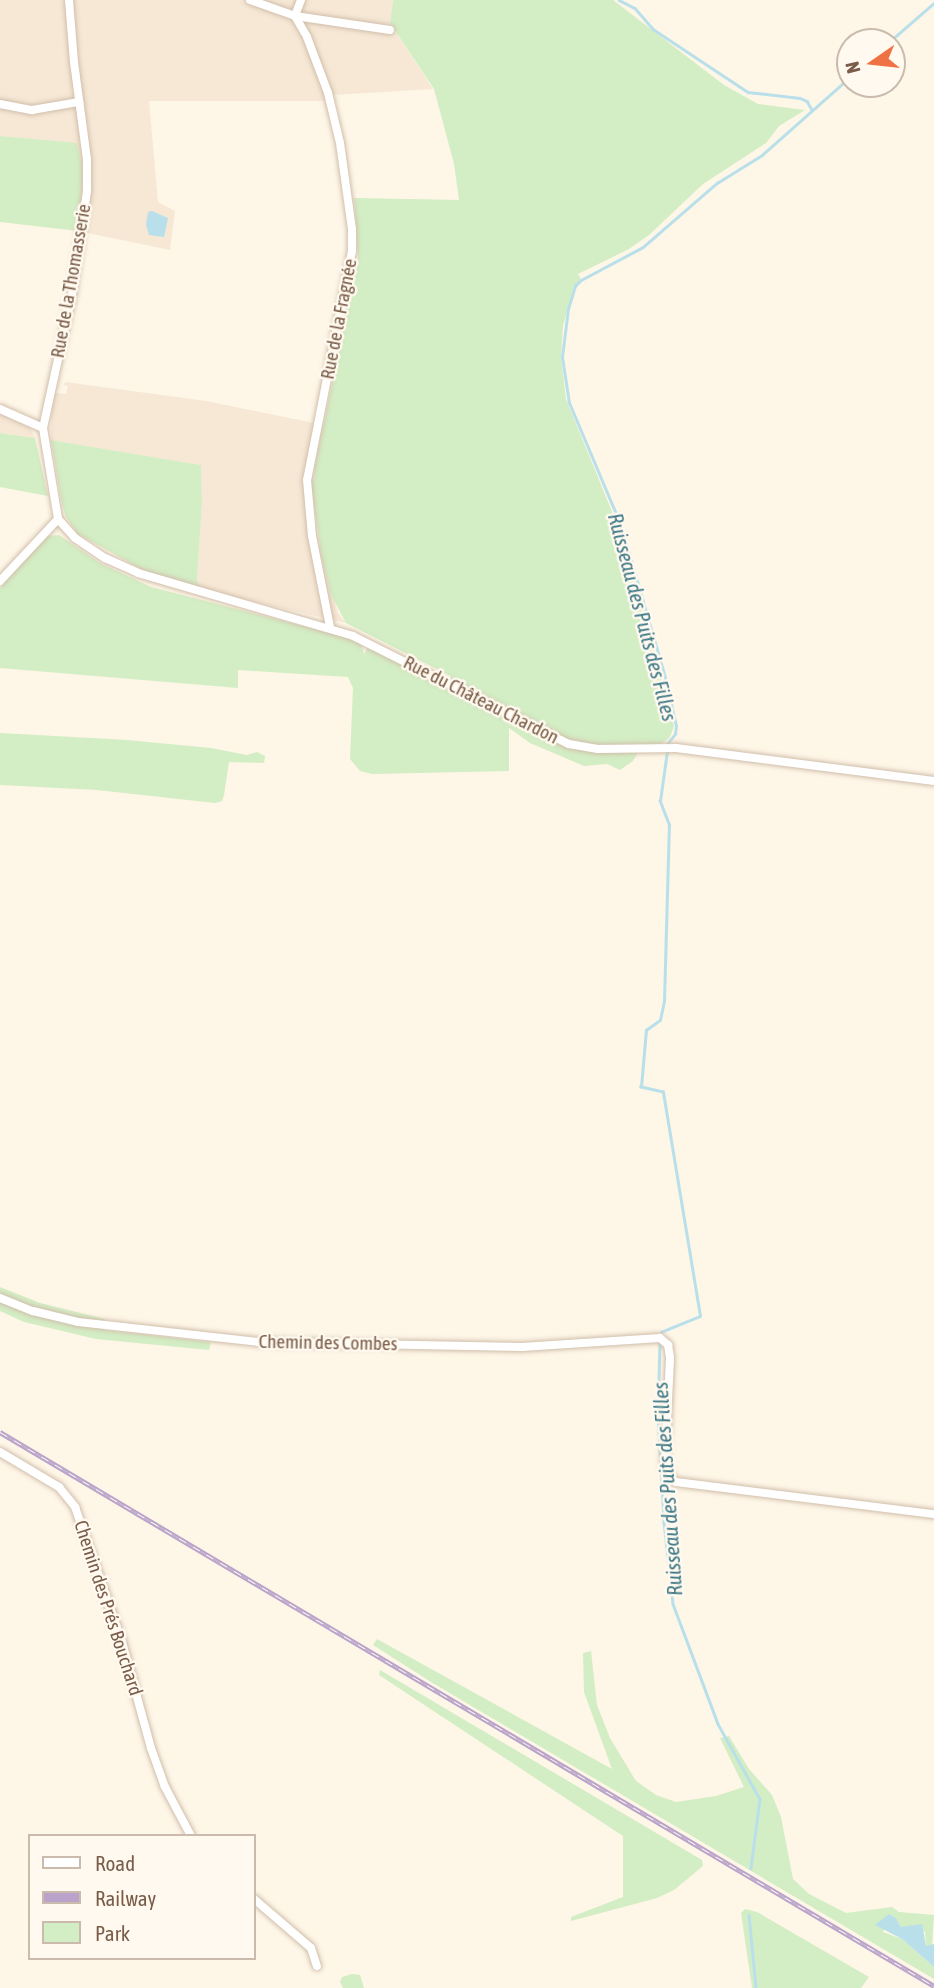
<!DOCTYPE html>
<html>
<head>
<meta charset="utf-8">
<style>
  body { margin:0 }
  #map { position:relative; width:934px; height:1988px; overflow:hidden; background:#fef6e7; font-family:"Asap Condensed",sans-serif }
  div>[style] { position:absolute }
  .residential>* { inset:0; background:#f6e8d5 }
  .green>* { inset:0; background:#d3edc4 }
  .water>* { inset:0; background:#b9e0ea }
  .stream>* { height:2.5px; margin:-1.25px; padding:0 1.25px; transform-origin:1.25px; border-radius:1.25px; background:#b9e0ea }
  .roads { filter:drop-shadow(0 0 2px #d1beab) drop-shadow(0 0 2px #d1beab) }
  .minor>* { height:8px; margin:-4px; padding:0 4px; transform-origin:4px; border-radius:4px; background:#fff }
  .rail>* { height:5px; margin-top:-2.5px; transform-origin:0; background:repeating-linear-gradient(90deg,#fff9ef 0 8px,#baa3ca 0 16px); box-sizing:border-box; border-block:2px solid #baa3ca }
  span { translate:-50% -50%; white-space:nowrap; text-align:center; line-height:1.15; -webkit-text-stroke:5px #fff9ef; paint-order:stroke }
  .street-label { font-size:19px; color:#7a5d49 }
  .water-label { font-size:21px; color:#3e7887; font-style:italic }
  .legend { position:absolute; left:28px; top:1834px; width:228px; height:126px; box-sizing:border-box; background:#fff9ef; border:2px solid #cabbad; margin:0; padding:9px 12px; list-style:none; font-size:21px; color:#7a5d49 }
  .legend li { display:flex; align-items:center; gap:14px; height:35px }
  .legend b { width:35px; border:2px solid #cabbad }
  .north { position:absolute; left:836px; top:28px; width:70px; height:70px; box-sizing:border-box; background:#fff9ef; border:2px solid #cabbad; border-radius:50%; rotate:256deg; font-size:19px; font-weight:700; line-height:28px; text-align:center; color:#7a5d49 }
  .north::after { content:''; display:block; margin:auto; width:24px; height:32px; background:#f07244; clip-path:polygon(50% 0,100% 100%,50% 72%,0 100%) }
</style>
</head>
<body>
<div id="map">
  <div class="residential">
    <i style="clip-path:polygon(0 0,393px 0,390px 23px,433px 89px,333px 95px,324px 101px,149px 101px,158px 202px,175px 211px,170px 250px,78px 231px,83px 169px,77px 144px,0 136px)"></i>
    <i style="clip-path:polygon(65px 382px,206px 401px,324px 425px,315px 467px,315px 478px,311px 482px,315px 520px,321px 553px,338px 613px,346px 623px,201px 589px,197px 580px,202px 503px,201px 465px,51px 440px,52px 396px,54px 393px,66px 394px,68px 386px,64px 385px)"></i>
    <i style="clip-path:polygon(0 414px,30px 428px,35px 438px,0 433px)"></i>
  </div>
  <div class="green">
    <i style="clip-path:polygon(393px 0,613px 0,724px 85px,758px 104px,805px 110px,779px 126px,766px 143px,703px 184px,649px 235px,629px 249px,578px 274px,581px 279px,574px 286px,563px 326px,561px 357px,566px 399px,626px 546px,674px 726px,670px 737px,660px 745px,588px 744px,565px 738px,451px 681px,451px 676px,346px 623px,331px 595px,321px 553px,311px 482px,315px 478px,315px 467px,358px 257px,354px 198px,459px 200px,454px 164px,434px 89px,390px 23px)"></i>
    <i style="clip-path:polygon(0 136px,77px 143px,83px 169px,78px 231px,0 222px)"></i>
    <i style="clip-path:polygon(0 433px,35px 438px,48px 496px,0 487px)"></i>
    <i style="clip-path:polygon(51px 440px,201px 465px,202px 503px,197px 580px,201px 589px,143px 570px,78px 534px,66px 517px,62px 504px)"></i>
    <i style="clip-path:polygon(59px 535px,100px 563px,151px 587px,354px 639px,361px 643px,364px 654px,368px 647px,568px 749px,638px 752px,633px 761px,620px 770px,607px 764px,584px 766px,530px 743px,509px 728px,509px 771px,372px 774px,360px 771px,350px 759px,353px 688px,348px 677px,238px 670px,238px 688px,0 668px,0 588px,46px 536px)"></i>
    <i style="clip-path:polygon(0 733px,127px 740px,211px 748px,247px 755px,257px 752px,265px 756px,264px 763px,229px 762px,224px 795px,222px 801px,215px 803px,97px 790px,0 785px)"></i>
    <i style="clip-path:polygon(0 1287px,40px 1303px,105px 1319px,104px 1330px,211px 1342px,209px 1350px,96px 1339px,24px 1322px,0 1311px)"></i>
    <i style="clip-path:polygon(377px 1639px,612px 1769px,584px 1692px,583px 1653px,591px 1651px,597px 1705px,610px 1738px,636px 1781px,656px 1795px,676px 1802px,716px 1796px,744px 1787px,720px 1738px,729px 1736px,749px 1769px,772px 1795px,781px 1817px,793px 1879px,809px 1894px,846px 1913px,892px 1907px,899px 1912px,934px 1915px,932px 1946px,926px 1946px,925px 1932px,914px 1925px,907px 1929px,901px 1927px,896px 1918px,889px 1914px,883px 1932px,902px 1939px,934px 1967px,934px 1979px,431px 1682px,373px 1645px)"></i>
    <i style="clip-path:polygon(380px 1670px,702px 1860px,703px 1866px,674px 1890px,657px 1898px,571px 1921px,571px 1917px,623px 1897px,623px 1836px,379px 1675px)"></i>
    <i style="clip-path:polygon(745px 1909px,757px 1912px,869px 1977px,861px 1988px,752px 1988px,741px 1913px)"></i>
    <i style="clip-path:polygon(352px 1974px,360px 1975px,364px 1988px,343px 1988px,340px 1982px,342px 1977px)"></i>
  </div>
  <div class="water">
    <i style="clip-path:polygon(152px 211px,168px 218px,164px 237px,149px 235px,146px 225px,148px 212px)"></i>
    <i style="clip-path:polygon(889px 1914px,896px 1918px,901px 1927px,922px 1924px,926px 1946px,934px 1944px,934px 1967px,902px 1939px,875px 1925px)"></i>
  </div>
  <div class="stream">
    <i style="left:619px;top:0;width:18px;rotate:27deg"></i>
    <i style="left:635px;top:8px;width:28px;rotate:49deg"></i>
    <i style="left:653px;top:29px;width:114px;rotate:33.6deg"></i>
    <i style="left:748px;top:92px;width:52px;rotate:6.6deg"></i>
    <i style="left:800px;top:98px;width:8px;rotate:23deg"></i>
    <i style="left:807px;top:101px;width:10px;rotate:61deg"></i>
    <i style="left:889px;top:42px;width:60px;rotate:-40.9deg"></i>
    <i style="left:667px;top:744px;width:13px;rotate:-51deg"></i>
    <i style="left:675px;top:734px;width:8px;rotate:-83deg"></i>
    <i style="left:676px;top:726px;width:53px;rotate:-103deg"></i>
    <i style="left:664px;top:674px;width:154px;rotate:-106.2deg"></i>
    <i style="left:621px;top:526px;width:134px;rotate:-112.9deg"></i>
    <i style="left:569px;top:403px;width:47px;rotate:-98.7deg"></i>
    <i style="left:562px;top:357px;width:48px;rotate:-82.9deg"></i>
    <i style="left:568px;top:309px;width:24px;rotate:-73deg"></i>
    <i style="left:575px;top:286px;width:8px;rotate:-45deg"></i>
    <i style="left:581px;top:280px;width:70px;rotate:-28deg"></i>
    <i style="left:643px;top:247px;width:98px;rotate:-40.9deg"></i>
    <i style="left:717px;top:183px;width:53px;rotate:-31.9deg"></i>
    <i style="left:762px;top:155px;width:118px;rotate:-41.6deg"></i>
    <i style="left:661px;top:1332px;width:42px;rotate:-22.3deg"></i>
    <i style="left:700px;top:1316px;width:227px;rotate:-99.4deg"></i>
    <i style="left:663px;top:1092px;width:23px;rotate:-167deg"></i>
    <i style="left:641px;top:1087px;width:57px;rotate:-85deg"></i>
    <i style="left:646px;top:1030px;width:17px;rotate:-36deg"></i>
    <i style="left:660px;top:1020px;width:19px;rotate:-78deg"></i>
    <i style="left:664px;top:1001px;width:176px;rotate:-88.4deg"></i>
    <i style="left:669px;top:825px;width:26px;rotate:-111deg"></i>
    <i style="left:660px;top:801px;width:50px;rotate:-82deg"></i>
    <i style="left:660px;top:1343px;width:70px;rotate:91.6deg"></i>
    <i style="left:658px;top:1413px;width:109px;rotate:86.8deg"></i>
    <i style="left:664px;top:1522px;width:82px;rotate:83.7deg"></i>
    <i style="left:673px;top:1604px;width:128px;rotate:69.4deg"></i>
    <i style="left:718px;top:1724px;width:86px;rotate:60.8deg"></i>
    <i style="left:760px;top:1799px;width:70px;rotate:97.4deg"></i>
    <i style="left:749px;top:1915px;width:73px;rotate:84.5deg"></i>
  </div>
  <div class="roads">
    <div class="minor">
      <i style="left:69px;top:0;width:62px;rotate:85.4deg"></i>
      <i style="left:74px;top:62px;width:98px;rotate:82.4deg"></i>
      <i style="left:87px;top:159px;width:32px;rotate:90deg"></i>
      <i style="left:87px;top:191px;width:105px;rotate:98.2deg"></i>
      <i style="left:72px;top:295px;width:136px;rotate:102.3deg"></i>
      <i style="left:43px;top:428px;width:92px;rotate:80.6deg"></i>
      <i style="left:58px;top:519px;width:25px;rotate:48deg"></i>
      <i style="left:75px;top:538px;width:36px;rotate:34deg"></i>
      <i style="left:105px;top:558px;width:36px;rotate:24deg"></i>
      <i style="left:138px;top:573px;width:224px;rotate:16.3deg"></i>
      <i style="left:353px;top:636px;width:241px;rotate:26.6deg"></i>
      <i style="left:569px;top:744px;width:29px;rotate:10deg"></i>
      <i style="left:598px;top:749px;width:78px;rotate:-0.7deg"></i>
      <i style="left:676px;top:748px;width:260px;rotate:7.3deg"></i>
      <i style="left:250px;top:0;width:48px;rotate:19.6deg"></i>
      <i style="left:295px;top:16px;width:96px;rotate:8.4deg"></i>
      <i style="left:301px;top:0;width:17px;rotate:111deg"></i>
      <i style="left:295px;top:16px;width:24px;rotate:60deg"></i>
      <i style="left:307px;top:37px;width:60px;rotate:69.4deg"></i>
      <i style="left:328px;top:93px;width:51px;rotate:76.5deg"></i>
      <i style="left:340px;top:143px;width:87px;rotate:82.1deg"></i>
      <i style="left:352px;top:229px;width:22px;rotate:90deg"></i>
      <i style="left:352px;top:251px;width:233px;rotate:101.1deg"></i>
      <i style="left:307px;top:480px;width:56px;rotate:84.9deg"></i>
      <i style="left:312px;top:536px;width:93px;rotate:78.8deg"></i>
      <i style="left:0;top:104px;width:33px;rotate:11deg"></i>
      <i style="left:32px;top:110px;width:48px;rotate:-9.7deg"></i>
      <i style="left:0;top:409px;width:47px;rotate:23.8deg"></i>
      <i style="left:0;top:581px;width:85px;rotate:-46.9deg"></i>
      <i style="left:0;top:1298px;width:35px;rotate:22deg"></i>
      <i style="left:33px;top:1311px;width:46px;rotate:13.7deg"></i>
      <i style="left:78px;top:1322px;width:181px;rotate:6.3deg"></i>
      <i style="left:258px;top:1342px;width:264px;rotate:1.1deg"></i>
      <i style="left:522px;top:1347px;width:138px;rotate:-3.7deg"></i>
      <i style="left:660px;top:1338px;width:11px;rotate:41deg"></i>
      <i style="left:668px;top:1345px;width:13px;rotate:81deg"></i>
      <i style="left:670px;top:1358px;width:107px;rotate:92.7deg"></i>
      <i style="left:665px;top:1465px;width:14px;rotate:65deg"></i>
      <i style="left:671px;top:1478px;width:6px;rotate:39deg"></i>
      <i style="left:676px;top:1482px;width:260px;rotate:7.1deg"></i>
      <i style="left:0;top:1452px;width:69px;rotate:30.7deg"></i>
      <i style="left:59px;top:1487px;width:26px;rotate:51deg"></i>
      <i style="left:75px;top:1507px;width:143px;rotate:70.8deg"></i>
      <i style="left:122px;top:1642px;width:110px;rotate:74.7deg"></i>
      <i style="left:151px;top:1748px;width:41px;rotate:70.3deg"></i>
      <i style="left:165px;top:1787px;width:55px;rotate:62deg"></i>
      <i style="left:254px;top:1899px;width:75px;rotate:40.7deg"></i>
      <i style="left:311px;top:1948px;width:19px;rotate:72deg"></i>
    </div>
  </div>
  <div class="rail">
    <i style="left:0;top:1432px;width:1086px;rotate:30.67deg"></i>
  </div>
  <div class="street-label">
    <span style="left:71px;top:281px;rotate:-80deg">Rue de la Thomasserie</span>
    <span style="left:339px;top:319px;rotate:-79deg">Rue de la Fragnée</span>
    <span style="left:481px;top:700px;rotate:27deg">Rue du Château Chardon</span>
    <span style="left:328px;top:1343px;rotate:1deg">Chemin des Combes</span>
    <span style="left:108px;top:1608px;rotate:72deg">Chemin des Prés Bouchard</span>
  </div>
  <div class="water-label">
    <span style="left:643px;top:617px;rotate:75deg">Ruisseau des Puits des Filles</span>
    <span style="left:667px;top:1489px;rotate:-94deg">Ruisseau des Puits des Filles</span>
  </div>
  <ul class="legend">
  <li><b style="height:9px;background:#fff"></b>Road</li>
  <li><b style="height:9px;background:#baa3ca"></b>Railway</li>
  <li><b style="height:19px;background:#d3edc4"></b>Park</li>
  </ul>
  <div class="north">N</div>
</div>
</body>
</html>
